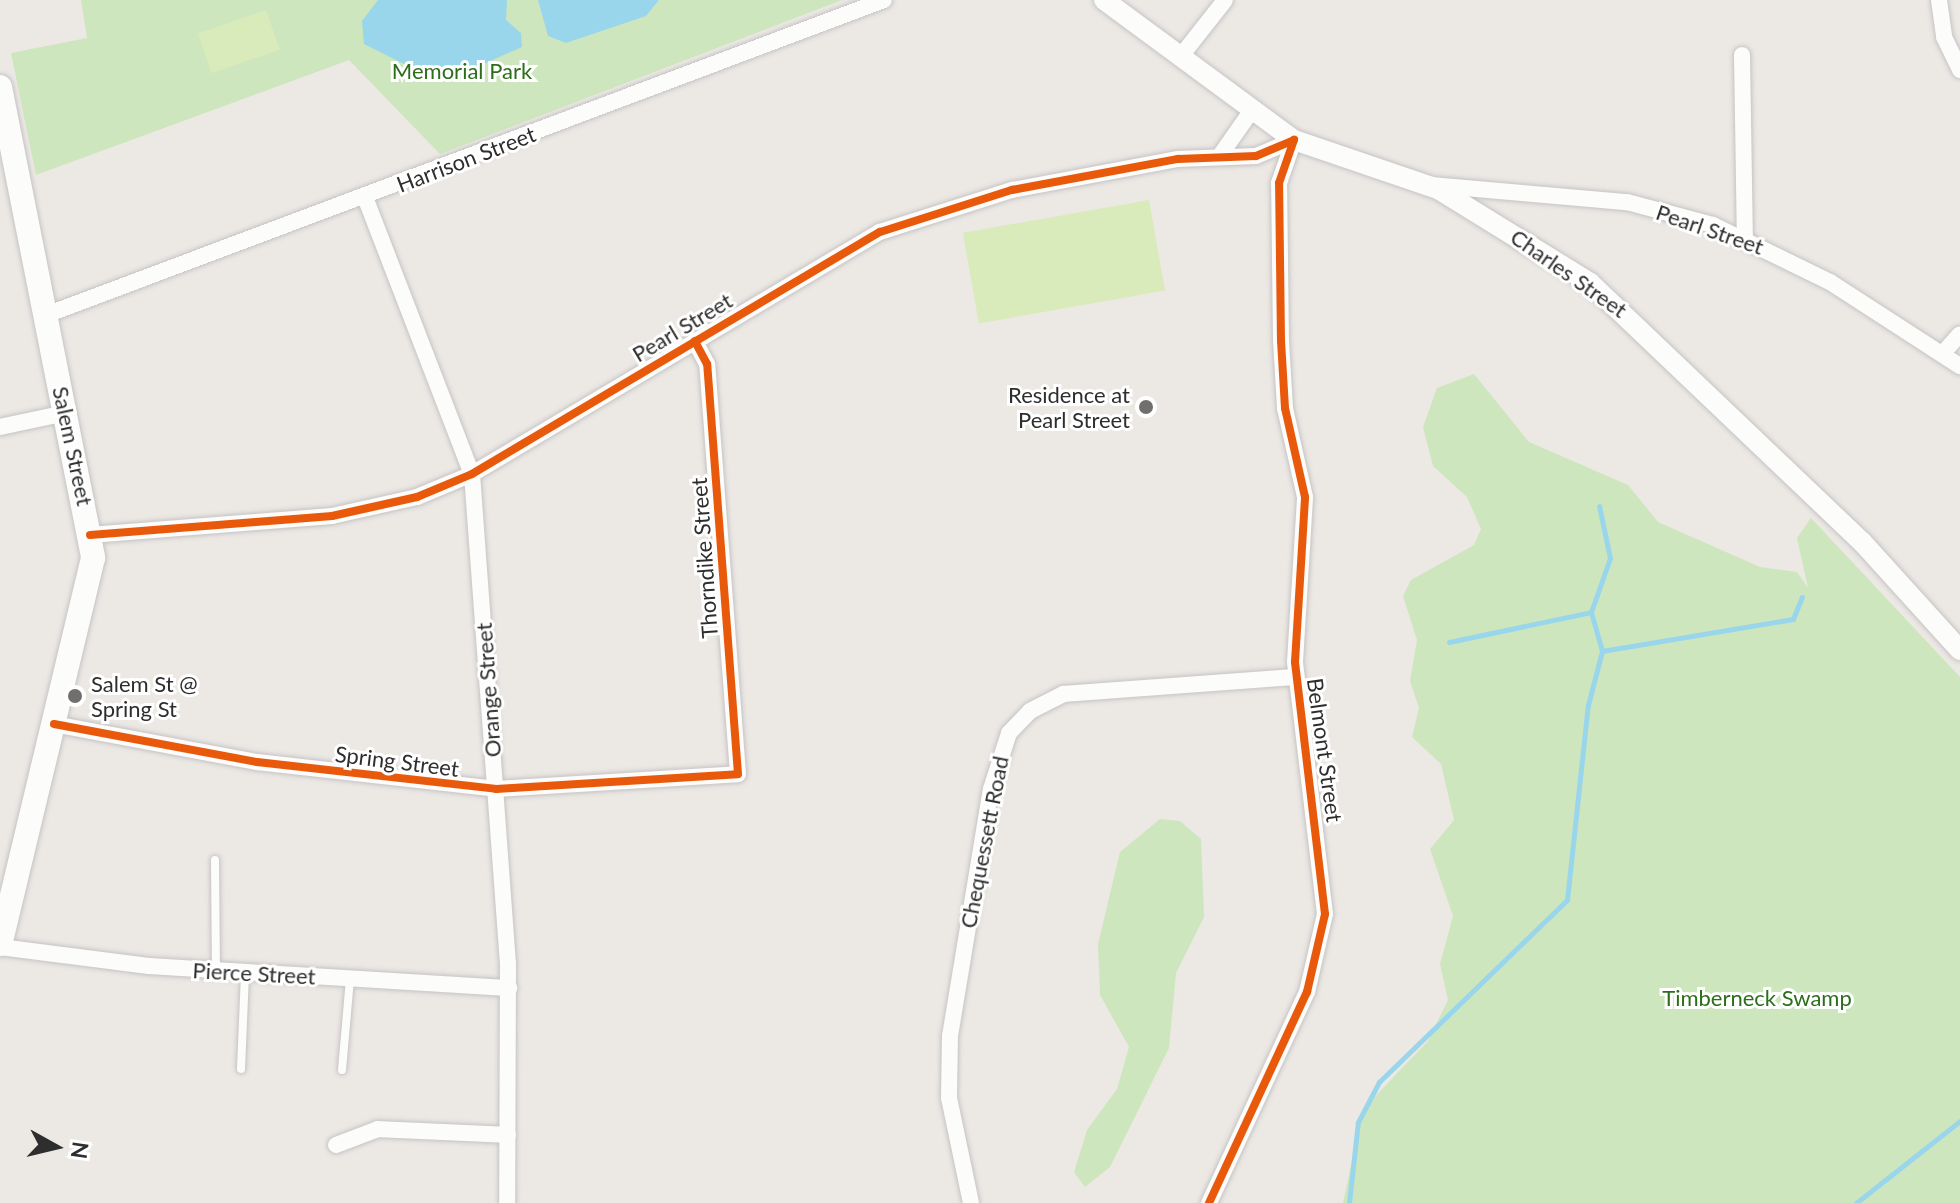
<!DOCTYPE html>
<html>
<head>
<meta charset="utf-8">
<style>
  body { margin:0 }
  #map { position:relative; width:1960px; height:1203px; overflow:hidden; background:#ece8e4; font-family:Lato,sans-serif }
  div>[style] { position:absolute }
  .green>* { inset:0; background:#cee6be }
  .pitch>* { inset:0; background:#d9eabb; transform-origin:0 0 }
  .water>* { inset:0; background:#99d6ec }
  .stream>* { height:5px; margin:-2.5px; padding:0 2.5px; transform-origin:2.5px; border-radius:2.5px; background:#99d6ec }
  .roads { filter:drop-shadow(0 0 2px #c5c4c5) drop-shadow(0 0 2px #c5c4c5) }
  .service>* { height:8px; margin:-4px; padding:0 4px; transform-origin:4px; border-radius:4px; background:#fcfcfb }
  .minor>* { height:16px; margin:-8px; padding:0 8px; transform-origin:8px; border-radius:8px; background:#fcfcfb }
  .tertiary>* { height:20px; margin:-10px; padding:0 10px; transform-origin:10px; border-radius:10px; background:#fcfcfb }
  .secondary>* { height:24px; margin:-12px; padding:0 12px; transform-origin:12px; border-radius:12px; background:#fcfcfb }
  .cycleway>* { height:8px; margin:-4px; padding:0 4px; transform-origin:4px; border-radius:4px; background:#e8590c }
  .dots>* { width:22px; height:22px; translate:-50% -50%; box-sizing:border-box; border:4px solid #fff; border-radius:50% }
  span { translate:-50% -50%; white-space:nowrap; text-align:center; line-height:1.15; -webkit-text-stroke:6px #fff; paint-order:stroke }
  .park-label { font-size:22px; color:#2c6e1b }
  .street-label { font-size:22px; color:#2e2e2e }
  .poi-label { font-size:22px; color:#2e2e2e }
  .right { translate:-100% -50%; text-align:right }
  .left { translate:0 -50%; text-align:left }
  .north { position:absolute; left:16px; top:1107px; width:80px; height:80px; -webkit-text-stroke:6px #fff; paint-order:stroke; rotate:98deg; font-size:22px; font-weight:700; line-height:32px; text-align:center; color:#2e2e2e }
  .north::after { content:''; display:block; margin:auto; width:28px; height:36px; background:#2e2e2e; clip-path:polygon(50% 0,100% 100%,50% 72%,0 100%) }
</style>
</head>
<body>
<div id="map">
  <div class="green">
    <i style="clip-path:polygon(81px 0,842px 0,440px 154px,349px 60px,36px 175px,11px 53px,87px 38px)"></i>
    <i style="clip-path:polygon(1474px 374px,1529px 442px,1628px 485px,1658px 522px,1760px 567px,1797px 572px,1808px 588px,1797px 538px,1811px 518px,1960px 677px,1960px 1203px,1343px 1203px,1363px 1109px,1428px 1041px,1448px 1000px,1440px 964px,1453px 916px,1430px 849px,1454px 820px,1441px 764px,1412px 737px,1419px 708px,1410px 681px,1417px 640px,1403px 596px,1411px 580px,1474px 545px,1481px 529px,1467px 497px,1433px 466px,1423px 427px,1437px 388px)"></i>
    <i style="clip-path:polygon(1160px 819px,1180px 821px,1201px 839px,1204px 917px,1176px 973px,1169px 1048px,1110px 1167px,1085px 1187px,1074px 1172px,1087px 1130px,1117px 1089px,1129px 1047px,1100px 995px,1098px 944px,1120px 852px)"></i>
  </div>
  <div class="pitch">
    <i style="left:266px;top:10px;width:42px;height:72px;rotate:71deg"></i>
    <i style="left:1149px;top:200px;width:92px;height:189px;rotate:80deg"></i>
  </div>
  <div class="water">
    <i style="clip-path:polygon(378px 0,507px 0,506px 20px,521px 33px,522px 47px,454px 77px,424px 74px,364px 44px,362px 21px)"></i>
    <i style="clip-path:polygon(538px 0,659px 0,646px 16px,566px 43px,548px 36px)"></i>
  </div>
  <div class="stream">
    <i style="left:1591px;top:612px;width:57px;rotate:-70.6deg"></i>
    <i style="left:1610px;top:558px;width:53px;rotate:-101.9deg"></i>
    <i style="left:1449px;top:642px;width:145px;rotate:-11.9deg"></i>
    <i style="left:1591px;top:612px;width:41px;rotate:74.2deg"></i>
    <i style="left:1349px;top:1203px;width:81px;rotate:-83.7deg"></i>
    <i style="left:1358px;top:1122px;width:45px;rotate:-62.3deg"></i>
    <i style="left:1379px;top:1082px;width:262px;rotate:-44.1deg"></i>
    <i style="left:1567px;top:900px;width:196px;rotate:-83.9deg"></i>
    <i style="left:1588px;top:705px;width:56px;rotate:-75.5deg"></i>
    <i style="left:1602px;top:651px;width:194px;rotate:-9.5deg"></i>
    <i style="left:1793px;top:619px;width:24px;rotate:-68deg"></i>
    <i style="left:1856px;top:1203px;width:132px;rotate:-38.3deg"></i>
  </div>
  <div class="roads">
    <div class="service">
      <i style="left:215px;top:860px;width:110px;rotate:89.5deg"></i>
      <i style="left:241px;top:1069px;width:97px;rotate:-87.6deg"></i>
      <i style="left:342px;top:1070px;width:92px;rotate:-85deg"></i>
    </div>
    <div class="minor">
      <i style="left:1939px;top:0;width:37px;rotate:82deg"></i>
      <i style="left:1944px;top:37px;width:37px;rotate:64deg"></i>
      <i style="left:1742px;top:55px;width:182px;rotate:89.1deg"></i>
      <i style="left:1181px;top:56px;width:71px;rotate:-51.8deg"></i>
      <i style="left:1219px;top:157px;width:57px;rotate:-54.9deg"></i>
      <i style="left:1431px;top:185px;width:197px;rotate:5deg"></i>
      <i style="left:1627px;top:202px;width:89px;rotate:15deg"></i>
      <i style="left:1713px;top:225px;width:130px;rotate:26deg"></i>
      <i style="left:1830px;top:282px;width:155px;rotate:32.9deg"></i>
      <i style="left:365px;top:197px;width:297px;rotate:68.9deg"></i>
      <i style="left:472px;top:474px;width:491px;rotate:85.8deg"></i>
      <i style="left:508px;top:964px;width:239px;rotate:90.2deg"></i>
      <i style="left:46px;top:315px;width:895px;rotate:-20.6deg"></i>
      <i style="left:1943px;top:353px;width:25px;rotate:-48deg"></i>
      <i style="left:0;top:427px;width:67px;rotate:-12deg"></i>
      <i style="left:90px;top:535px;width:243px;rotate:-4.5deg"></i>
      <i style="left:332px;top:516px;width:87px;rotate:-12.6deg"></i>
      <i style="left:417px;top:497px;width:60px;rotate:-22.7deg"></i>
      <i style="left:472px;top:474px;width:474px;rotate:-30.7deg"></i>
      <i style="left:880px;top:232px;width:139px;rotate:-17.7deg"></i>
      <i style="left:1012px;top:190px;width:169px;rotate:-10.6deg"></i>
      <i style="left:1178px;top:159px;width:78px;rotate:-2.2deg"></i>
      <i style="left:1256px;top:156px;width:41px;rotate:-22.8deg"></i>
      <i style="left:54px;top:724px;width:207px;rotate:10.6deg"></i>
      <i style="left:257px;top:762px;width:241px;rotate:6.4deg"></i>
      <i style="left:496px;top:789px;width:242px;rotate:-3.5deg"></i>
      <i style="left:738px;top:774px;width:411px;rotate:-94.3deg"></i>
      <i style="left:707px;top:364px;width:26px;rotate:-118deg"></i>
      <i style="left:0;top:947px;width:150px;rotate:7.3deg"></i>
      <i style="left:149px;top:966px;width:361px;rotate:3.5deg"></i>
      <i style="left:336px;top:1145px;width:45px;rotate:-20.9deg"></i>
      <i style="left:378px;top:1129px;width:130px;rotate:2.6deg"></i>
      <i style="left:971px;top:1203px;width:107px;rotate:-101.8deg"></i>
      <i style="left:949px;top:1098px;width:62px;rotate:-89.1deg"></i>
      <i style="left:950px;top:1036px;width:250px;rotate:-80.6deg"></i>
      <i style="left:991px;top:789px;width:59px;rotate:-72.2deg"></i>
      <i style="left:1009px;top:733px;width:30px;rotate:-46deg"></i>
      <i style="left:1030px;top:711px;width:38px;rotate:-27deg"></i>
      <i style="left:1064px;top:694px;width:233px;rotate:-4.2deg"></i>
      <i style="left:1209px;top:1203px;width:233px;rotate:-65.1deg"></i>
      <i style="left:1307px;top:992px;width:80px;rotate:-77deg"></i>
      <i style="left:1325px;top:914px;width:254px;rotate:-96.8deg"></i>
      <i style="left:1295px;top:662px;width:165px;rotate:-86.5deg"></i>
      <i style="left:1305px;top:497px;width:91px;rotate:-102.7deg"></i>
      <i style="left:1285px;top:408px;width:67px;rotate:-93.4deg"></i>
      <i style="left:1281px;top:341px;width:158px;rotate:-90.7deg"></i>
      <i style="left:1279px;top:183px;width:46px;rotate:-70.8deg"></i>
    </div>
    <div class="tertiary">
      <i style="left:1104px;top:0;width:236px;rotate:36.4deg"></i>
      <i style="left:1294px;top:140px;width:152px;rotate:18.8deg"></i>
      <i style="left:1438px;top:189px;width:179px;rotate:31.7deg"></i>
      <i style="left:1590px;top:283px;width:376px;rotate:43.6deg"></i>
      <i style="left:1862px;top:542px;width:146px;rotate:47.8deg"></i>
    </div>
    <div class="secondary">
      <i style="left:0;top:87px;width:480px;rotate:78.8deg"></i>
      <i style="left:93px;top:558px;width:397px;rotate:103.5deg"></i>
    </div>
  </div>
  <div class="cycleway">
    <i style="left:90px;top:535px;width:243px;rotate:-4.5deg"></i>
    <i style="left:332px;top:516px;width:87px;rotate:-12.6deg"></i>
    <i style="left:417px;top:497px;width:60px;rotate:-22.7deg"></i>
    <i style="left:472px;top:474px;width:474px;rotate:-30.7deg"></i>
    <i style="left:880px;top:232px;width:139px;rotate:-17.7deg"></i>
    <i style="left:1012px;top:190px;width:169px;rotate:-10.6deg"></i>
    <i style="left:1178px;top:159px;width:78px;rotate:-2.2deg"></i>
    <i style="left:1256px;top:156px;width:41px;rotate:-22.8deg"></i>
    <i style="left:54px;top:724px;width:207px;rotate:10.6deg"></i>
    <i style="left:257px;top:762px;width:241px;rotate:6.4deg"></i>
    <i style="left:496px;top:789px;width:242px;rotate:-3.5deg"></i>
    <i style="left:738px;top:774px;width:411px;rotate:-94.3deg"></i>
    <i style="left:707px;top:364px;width:26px;rotate:-118deg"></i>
    <i style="left:1209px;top:1203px;width:233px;rotate:-65.1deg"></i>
    <i style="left:1307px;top:992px;width:80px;rotate:-77deg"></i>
    <i style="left:1325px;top:914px;width:254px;rotate:-96.8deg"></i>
    <i style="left:1295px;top:662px;width:165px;rotate:-86.5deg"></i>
    <i style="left:1305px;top:497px;width:91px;rotate:-102.7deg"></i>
    <i style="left:1285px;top:408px;width:67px;rotate:-93.4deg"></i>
    <i style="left:1281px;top:341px;width:158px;rotate:-90.7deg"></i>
    <i style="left:1279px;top:183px;width:46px;rotate:-70.8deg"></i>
  </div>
  <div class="dots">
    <i style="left:1146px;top:407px;background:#706f6e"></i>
    <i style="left:75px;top:696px;background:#706f6e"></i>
  </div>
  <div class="park-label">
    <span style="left:462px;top:71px">Memorial Park</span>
    <span style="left:1757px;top:998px">Timberneck Swamp</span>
  </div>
  <div class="street-label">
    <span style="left:466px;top:159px;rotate:-21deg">Harrison Street</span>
    <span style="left:1710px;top:229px;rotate:19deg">Pearl Street</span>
    <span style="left:1569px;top:273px;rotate:35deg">Charles Street</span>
    <span style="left:682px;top:327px;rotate:-31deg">Pearl Street</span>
    <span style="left:73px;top:446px;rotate:78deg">Salem Street</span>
    <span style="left:704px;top:558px;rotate:-94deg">Thorndike Street</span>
    <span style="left:488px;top:690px;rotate:-94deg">Orange Street</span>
    <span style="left:1325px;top:750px;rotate:82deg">Belmont Street</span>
    <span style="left:397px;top:761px;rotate:7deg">Spring Street</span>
    <span style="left:984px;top:842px;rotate:-79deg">Chequessett Road</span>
    <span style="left:254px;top:973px;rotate:3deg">Pierce Street</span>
  </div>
  <div class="poi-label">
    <span class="right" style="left:1130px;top:407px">Residence at<br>Pearl Street</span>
    <span class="left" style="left:91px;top:696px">Salem St @<br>Spring St</span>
  </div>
  <div class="north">N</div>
</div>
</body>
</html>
